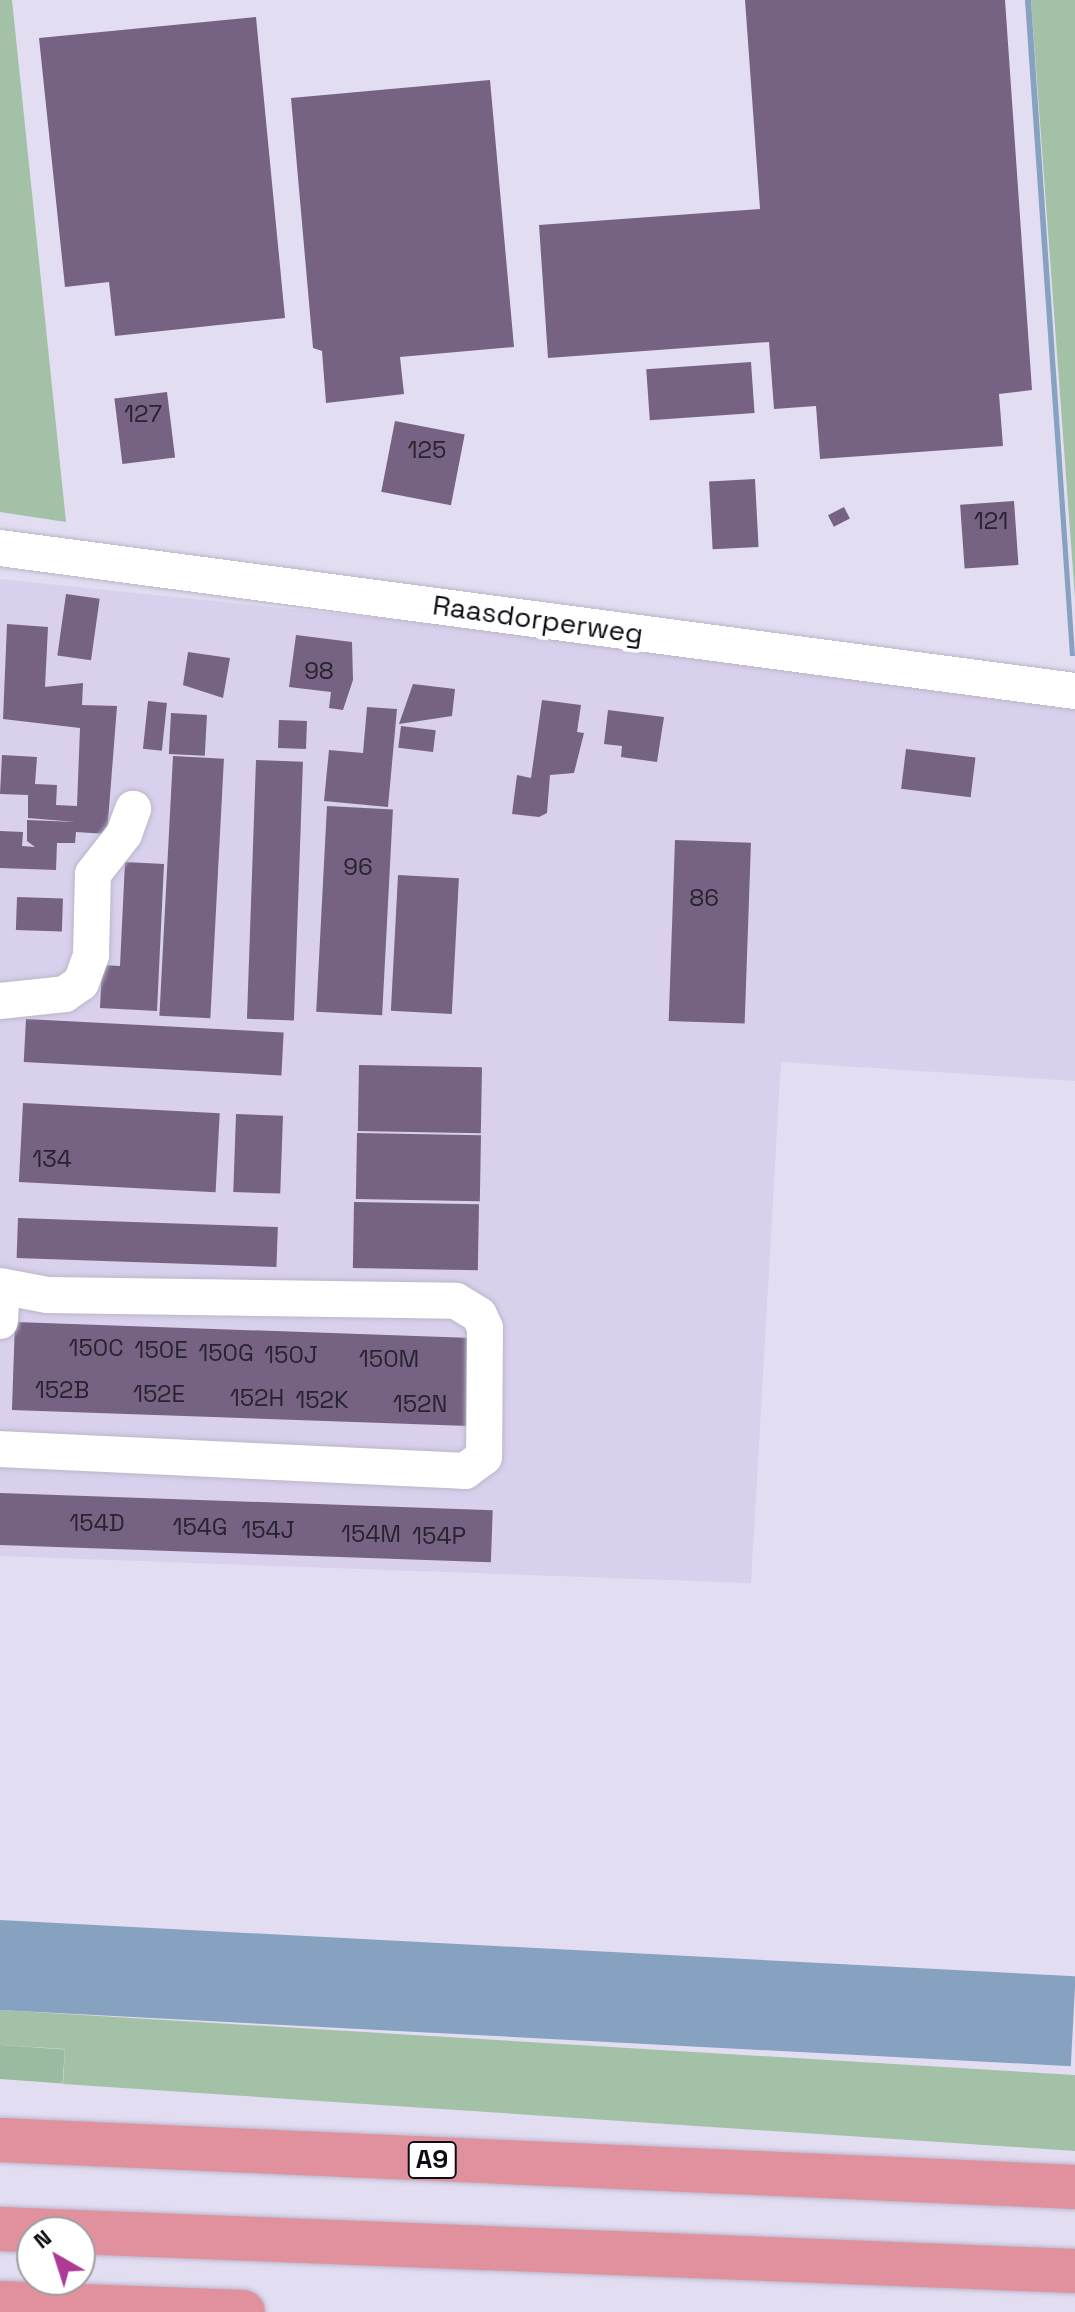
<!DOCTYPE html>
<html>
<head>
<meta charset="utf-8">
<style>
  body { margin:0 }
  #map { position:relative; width:1075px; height:2312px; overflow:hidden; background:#e3ddf2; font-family:"Space Grotesk",sans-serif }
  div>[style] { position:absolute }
  .built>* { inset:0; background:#d8d0ec }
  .green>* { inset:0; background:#a2c1a7 }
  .forest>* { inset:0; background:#9abb9f; transform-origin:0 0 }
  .water>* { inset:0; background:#87a2c0; transform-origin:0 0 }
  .building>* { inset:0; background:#766383; transform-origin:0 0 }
  .roads { filter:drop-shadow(0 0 2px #bbb5c9) drop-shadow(0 0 2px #bbb5c9) }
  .minor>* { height:36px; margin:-18px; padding:0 18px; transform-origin:18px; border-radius:18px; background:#fff }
  .highway>* { height:44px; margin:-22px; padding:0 22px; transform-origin:22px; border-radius:22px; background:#e1909d }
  span { translate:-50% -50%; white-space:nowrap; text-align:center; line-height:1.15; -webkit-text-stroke:8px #fff; paint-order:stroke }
  .number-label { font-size:24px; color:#292230 }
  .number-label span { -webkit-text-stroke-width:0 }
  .shield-label span { padding:2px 6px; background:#fff; border:2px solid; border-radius:6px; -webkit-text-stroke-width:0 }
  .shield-label { font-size:26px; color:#0f0d14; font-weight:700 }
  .street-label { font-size:28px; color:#0f0d14 }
  .north { position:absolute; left:16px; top:2216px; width:80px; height:80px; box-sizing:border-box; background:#fff; border:2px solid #9f9ea1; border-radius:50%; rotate:321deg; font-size:22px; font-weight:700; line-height:32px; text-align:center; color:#0f0d14 }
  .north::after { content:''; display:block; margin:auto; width:28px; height:36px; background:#ad3b96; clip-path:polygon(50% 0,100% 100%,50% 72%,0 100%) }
</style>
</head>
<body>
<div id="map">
  <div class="built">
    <i style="clip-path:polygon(0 579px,1075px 690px,1075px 1081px,781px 1062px,751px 1583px,0 1556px)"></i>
  </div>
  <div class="green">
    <i style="clip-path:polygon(0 0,12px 0,66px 522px,0 512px)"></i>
    <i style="clip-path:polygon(1031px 0,1075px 0,1075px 598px)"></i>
    <i style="clip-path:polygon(0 2010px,1075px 2075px,1075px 2151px,63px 2084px,65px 2049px,0 2045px)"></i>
  </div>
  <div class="forest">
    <i style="left:0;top:2045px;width:65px;height:34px;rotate:4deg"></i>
  </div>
  <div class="water">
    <i style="clip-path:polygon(1025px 0,1031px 0,1075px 656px,1070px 656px)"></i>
    <i style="left:0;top:1920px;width:1077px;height:90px;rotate:3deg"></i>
  </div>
  <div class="building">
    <i style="clip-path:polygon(745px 0,1005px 0,1032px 390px,999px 394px,1003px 446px,820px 459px,816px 406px,774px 409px,769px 342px,548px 358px,539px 225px,760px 209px)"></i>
    <i style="clip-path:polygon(256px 17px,285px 318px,115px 336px,109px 282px,65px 287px,39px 38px)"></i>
    <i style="clip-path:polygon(490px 80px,514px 347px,400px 357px,404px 394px,326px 403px,322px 351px,313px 348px,291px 98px)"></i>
    <i style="left:751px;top:362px;width:51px;height:105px;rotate:86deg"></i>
    <i style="left:167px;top:392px;width:66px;height:53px;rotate:83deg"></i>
    <i style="left:395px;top:421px;width:71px;height:72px;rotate:11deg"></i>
    <i style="left:755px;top:479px;width:68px;height:46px;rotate:87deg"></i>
    <i style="left:1014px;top:501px;width:64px;height:54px;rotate:86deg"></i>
    <i style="left:844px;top:507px;width:13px;height:18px;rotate:63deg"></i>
    <i style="left:66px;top:594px;width:34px;height:62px;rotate:8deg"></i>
    <i style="clip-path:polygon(7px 624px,48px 627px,45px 687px,25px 689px,83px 683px,82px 705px,117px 706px,107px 834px,76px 832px,75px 843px,57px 843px,56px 870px,0 868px,0 831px,23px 832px,22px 846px,35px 847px,27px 841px,27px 820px,76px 822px,28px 818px,28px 795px,0 794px,2px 755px,37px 757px,35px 784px,57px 785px,56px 805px,77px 806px,80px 728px,3px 719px)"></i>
    <i style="clip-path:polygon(296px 635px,352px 642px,353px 680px,343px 710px,329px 708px,331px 692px,289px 687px)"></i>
    <i style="clip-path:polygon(188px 652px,230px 658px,223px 698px,183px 685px)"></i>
    <i style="clip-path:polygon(413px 684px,455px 689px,452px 716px,399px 724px)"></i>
    <i style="clip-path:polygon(542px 700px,581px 705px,577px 732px,584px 733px,574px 773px,550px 775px,547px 813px,539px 817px,512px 814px,517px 775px,531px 778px)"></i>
    <i style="left:148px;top:701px;width:19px;height:48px;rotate:6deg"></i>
    <i style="clip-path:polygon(367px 707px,397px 709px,388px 807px,324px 801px,329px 750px,363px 753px)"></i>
    <i style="clip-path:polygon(608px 710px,664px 717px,657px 762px,621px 757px,622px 746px,604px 744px)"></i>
    <i style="left:171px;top:713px;width:36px;height:41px;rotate:3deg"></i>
    <i style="left:279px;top:720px;width:28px;height:28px;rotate:2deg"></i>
    <i style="left:401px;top:726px;width:35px;height:22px;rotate:7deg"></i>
    <i style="left:906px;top:749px;width:70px;height:40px;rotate:7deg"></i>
    <i style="left:173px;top:756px;width:51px;height:260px;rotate:3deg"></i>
    <i style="left:256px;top:760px;width:47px;height:259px;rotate:2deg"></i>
    <i style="left:327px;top:806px;width:66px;height:206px;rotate:3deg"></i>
    <i style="left:675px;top:840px;width:76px;height:181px;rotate:2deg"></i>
    <i style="clip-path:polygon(125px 862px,164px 864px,157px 1011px,100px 1008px,102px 965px,120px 966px)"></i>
    <i style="left:398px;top:875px;width:61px;height:136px;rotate:3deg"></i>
    <i style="left:17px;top:897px;width:46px;height:33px;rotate:2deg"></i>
    <i style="left:26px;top:1019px;width:258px;height:43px;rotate:3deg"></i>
    <i style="left:359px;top:1065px;width:123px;height:66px;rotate:1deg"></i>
    <i style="left:23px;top:1103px;width:197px;height:79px;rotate:3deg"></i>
    <i style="left:236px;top:1114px;width:47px;height:78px;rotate:2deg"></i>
    <i style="left:357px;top:1133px;width:124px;height:66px;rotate:1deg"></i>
    <i style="left:354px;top:1202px;width:125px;height:66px;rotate:1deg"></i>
    <i style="left:18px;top:1218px;width:260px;height:40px;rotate:2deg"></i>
    <i style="left:15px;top:1322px;width:457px;height:88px;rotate:2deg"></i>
    <i style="left:0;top:1493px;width:493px;height:52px;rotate:2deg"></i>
  </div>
  <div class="roads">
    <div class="minor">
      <i style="left:0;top:548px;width:1084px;rotate:7.58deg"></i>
      <i style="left:0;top:1001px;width:65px;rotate:-6.1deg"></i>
      <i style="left:65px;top:994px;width:19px;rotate:-35deg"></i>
      <i style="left:81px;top:983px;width:30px;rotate:-70deg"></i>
      <i style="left:91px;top:955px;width:81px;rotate:-88.6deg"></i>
      <i style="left:93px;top:874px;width:51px;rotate:-52.2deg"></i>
      <i style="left:124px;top:834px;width:27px;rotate:-70deg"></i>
      <i style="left:0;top:1286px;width:48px;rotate:10.8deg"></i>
      <i style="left:47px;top:1295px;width:409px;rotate:0.8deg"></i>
      <i style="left:456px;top:1301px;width:27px;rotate:31deg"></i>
      <i style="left:479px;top:1315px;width:14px;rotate:65deg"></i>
      <i style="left:485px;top:1328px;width:129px;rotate:90.4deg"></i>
      <i style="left:484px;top:1457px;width:24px;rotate:144deg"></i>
      <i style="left:465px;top:1471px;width:466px;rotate:-177.3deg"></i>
      <i style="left:0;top:1321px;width:34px;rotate:-87deg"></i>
    </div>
    <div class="highway">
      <i style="left:0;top:2140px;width:1076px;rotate:2.5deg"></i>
      <i style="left:0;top:2229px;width:1076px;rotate:2.24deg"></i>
      <i style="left:0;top:2303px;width:243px;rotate:2.1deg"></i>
    </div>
  </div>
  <div class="number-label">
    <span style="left:143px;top:414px">127</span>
    <span style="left:427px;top:450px">125</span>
    <span style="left:991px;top:521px">121</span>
    <span style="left:319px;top:671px">98</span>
    <span style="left:358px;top:867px">96</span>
    <span style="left:704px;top:898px">86</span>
    <span style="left:52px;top:1159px">134</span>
    <span style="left:96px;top:1348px">150C</span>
    <span style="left:161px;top:1350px">150E</span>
    <span style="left:226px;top:1353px">150G</span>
    <span style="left:291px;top:1355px">150J</span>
    <span style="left:389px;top:1359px">150M</span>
    <span style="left:62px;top:1390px">152B</span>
    <span style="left:159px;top:1394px">152E</span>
    <span style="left:257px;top:1398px">152H</span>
    <span style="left:322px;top:1400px">152K</span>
    <span style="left:420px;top:1404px">152N</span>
    <span style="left:97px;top:1523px">154D</span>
    <span style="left:200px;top:1527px">154G</span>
    <span style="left:268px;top:1530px">154J</span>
    <span style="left:371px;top:1534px">154M</span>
    <span style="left:439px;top:1536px">154P</span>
  </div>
  <div class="shield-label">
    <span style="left:432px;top:2160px">A9</span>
  </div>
  <div class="street-label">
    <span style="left:538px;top:619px;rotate:8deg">Raasdorperweg</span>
  </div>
  <div class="north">N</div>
</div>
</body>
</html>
